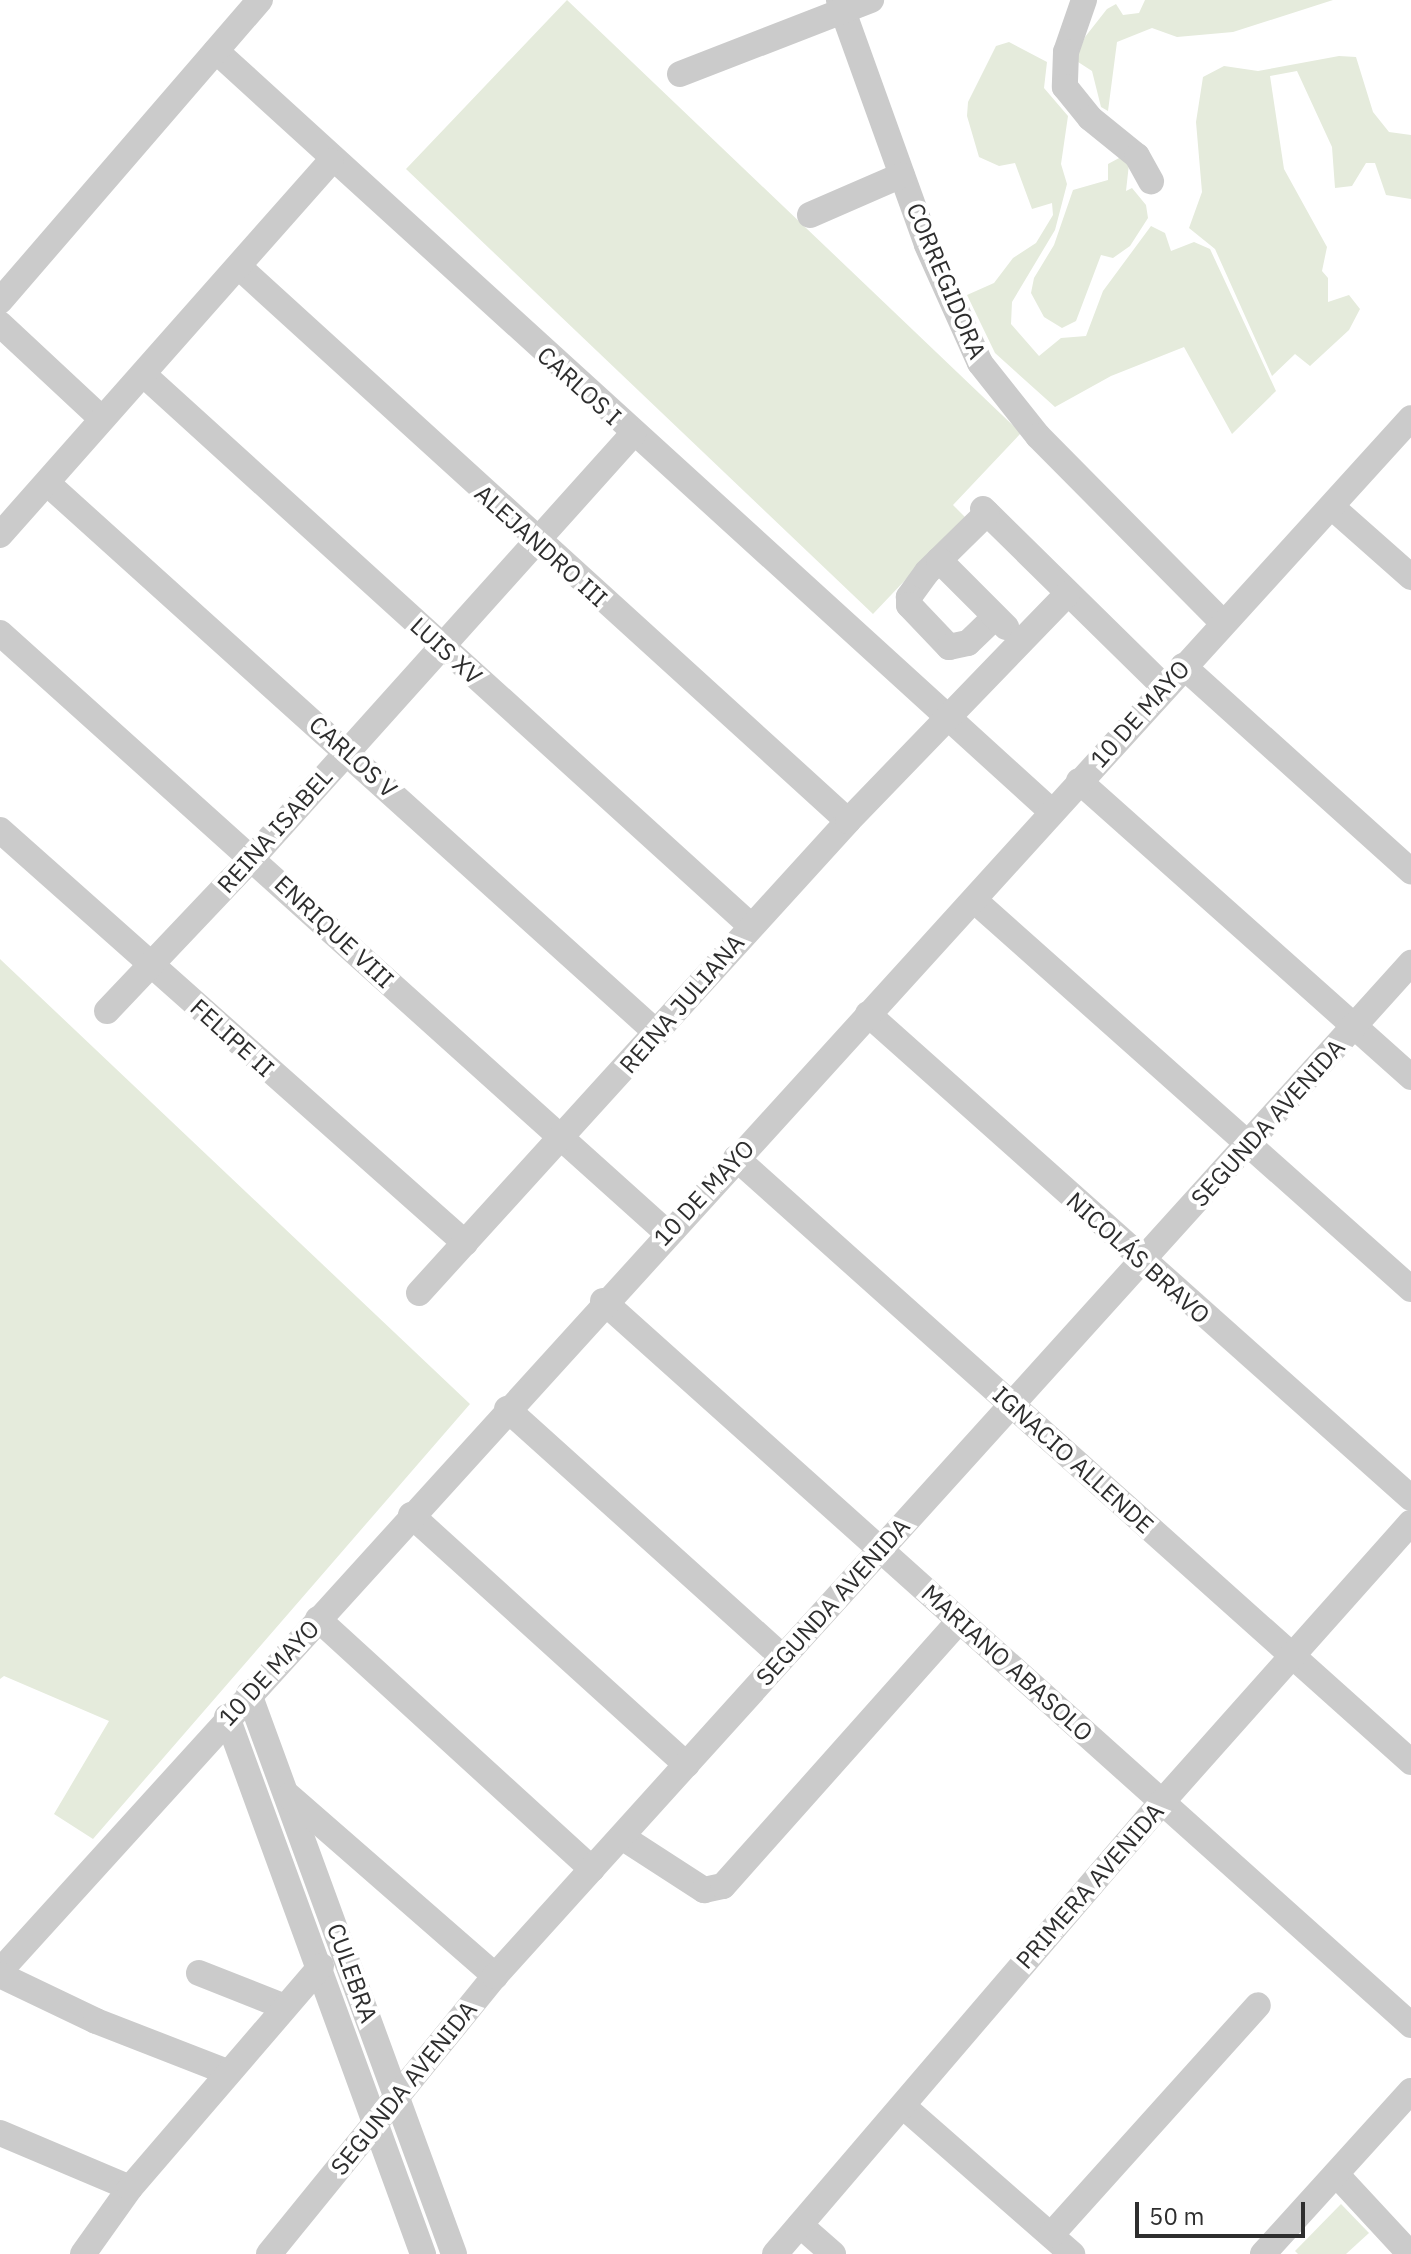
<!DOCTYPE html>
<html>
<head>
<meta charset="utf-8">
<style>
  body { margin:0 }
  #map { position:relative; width:1411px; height:2254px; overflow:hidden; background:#fff; font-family:"IBM Plex Sans",sans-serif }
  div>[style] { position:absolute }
  .green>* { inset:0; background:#e5ebdc }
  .minor>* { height:26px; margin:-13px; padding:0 13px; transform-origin:13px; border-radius:13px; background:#cbcbcb }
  span { translate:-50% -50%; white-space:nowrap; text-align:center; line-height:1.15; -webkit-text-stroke:8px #fff; paint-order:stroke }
  .street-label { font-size:24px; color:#2e2e2e }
  .scale { position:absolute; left:1135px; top:2202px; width:170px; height:36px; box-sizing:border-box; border:4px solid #2e2e2e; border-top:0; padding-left:10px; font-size:24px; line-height:28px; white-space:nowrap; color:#2e2e2e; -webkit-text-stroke:6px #fff; paint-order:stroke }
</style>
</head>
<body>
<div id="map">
  <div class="green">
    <i style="clip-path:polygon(567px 0,1021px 433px,953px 505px,965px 517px,873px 614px,406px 169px)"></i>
    <i style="clip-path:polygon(1145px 0,1333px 0,1233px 32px,1177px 37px,1152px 28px,1117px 42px,1108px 111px,1101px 107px,1092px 71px,1075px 60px,1085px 37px,1107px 9px,1116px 4px,1123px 15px,1139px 13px)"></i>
    <i style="clip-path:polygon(1009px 42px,1047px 62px,1044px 88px,1068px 116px,1061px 164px,1067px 184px,1055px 230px,1012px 302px,1011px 324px,1039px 356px,1061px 338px,1086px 336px,1103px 291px,1151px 226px,1165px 233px,1171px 251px,1194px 242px,1210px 249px,1276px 391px,1232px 434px,1184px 347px,1111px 376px,1055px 407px,995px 353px,967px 295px,994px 283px,1013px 258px,1036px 243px,1053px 215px,1052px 203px,1032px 209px,1015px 163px,999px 166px,979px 157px,967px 116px,968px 102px,996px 46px)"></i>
    <i style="clip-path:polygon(1339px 56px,1356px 57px,1373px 112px,1389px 132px,1411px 135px,1411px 199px,1386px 195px,1375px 163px,1366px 163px,1352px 186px,1335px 188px,1332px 147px,1297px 71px,1270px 76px,1284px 169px,1327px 247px,1322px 271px,1328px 278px,1328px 302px,1349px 295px,1360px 309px,1349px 330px,1310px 366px,1295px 354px,1272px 376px,1215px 249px,1189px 228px,1202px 192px,1196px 122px,1203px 77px,1224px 66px,1258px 71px)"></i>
    <i style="clip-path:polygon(1121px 157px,1129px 164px,1126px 191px,1132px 188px,1146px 205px,1148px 218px,1130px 246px,1113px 258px,1101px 255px,1076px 321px,1062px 328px,1044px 317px,1031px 293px,1034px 278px,1054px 245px,1073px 190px,1108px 180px,1108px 164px)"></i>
    <i style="clip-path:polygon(0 959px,470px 1404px,93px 1839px,54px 1814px,109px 1721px,4px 1676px,0 1679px)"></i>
    <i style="clip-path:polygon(1341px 2204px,1369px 2233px,1346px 2254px,1298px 2254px,1295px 2251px)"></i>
  </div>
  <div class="minor">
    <i style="left:839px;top:0;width:260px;rotate:70.2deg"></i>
    <i style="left:927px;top:245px;width:129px;rotate:65.8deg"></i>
    <i style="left:980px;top:363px;width:93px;rotate:51.5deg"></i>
    <i style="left:1038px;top:436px;width:263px;rotate:45.3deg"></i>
    <i style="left:1084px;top:0;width:55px;rotate:109.1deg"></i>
    <i style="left:1066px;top:52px;width:35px;rotate:92deg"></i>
    <i style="left:1065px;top:87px;width:40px;rotate:51deg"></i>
    <i style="left:1090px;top:118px;width:60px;rotate:39deg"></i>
    <i style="left:1137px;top:156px;width:29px;rotate:61deg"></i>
    <i style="left:216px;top:51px;width:1129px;rotate:42.31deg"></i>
    <i style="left:680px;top:74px;width:205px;rotate:-21.2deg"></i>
    <i style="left:810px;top:215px;width:100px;rotate:-23.5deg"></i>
    <i style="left:239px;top:267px;width:823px;rotate:42.29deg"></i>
    <i style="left:0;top:301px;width:398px;rotate:-49.2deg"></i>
    <i style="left:0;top:324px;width:139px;rotate:43deg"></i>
    <i style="left:143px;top:374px;width:821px;rotate:42.24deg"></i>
    <i style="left:47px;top:483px;width:821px;rotate:42.04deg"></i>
    <i style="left:1332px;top:507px;width:106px;rotate:41.5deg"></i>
    <i style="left:983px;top:509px;width:254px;rotate:44.5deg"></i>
    <i style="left:987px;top:513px;width:84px;rotate:135.5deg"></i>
    <i style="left:927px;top:572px;width:31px;rotate:126deg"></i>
    <i style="left:909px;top:597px;width:8px;rotate:90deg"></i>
    <i style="left:909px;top:605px;width:58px;rotate:46.4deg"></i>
    <i style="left:949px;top:647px;width:19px;rotate:-12deg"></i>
    <i style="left:968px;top:643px;width:37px;rotate:-44deg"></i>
    <i style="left:0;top:535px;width:499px;rotate:-48.5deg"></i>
    <i style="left:939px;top:560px;width:95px;rotate:45deg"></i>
    <i style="left:0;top:633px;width:896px;rotate:41.97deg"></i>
    <i style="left:1183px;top:666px;width:307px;rotate:42deg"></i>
    <i style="left:1079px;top:781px;width:445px;rotate:41.7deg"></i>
    <i style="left:0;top:830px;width:622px;rotate:41.61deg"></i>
    <i style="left:974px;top:900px;width:585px;rotate:41.67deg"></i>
    <i style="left:107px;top:1011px;width:212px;rotate:-46.5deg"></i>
    <i style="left:253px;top:857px;width:569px;rotate:-48.07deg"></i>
    <i style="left:868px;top:1014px;width:727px;rotate:41.71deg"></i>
    <i style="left:736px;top:1158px;width:906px;rotate:41.82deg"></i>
    <i style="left:419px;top:1293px;width:638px;rotate:-47.73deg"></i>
    <i style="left:848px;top:821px;width:315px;rotate:-46deg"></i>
    <i style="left:603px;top:1301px;width:1085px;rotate:41.86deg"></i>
    <i style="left:507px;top:1409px;width:370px;rotate:42deg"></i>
    <i style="left:411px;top:1515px;width:372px;rotate:42.2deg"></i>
    <i style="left:318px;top:1619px;width:371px;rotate:42.4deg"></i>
    <i style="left:249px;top:1694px;width:596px;rotate:69.89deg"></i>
    <i style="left:227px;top:1717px;width:572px;rotate:69.95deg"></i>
    <i style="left:289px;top:1796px;width:274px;rotate:41.1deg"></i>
    <i style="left:622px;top:1837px;width:98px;rotate:32.9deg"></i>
    <i style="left:704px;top:1890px;width:19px;rotate:-12deg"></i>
    <i style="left:723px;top:1886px;width:355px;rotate:-48.3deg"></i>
    <i style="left:0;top:1971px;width:2098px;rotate:-47.74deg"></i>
    <i style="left:199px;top:1973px;width:92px;rotate:21.6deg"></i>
    <i style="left:0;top:1975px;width:106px;rotate:25.6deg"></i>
    <i style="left:96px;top:2021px;width:141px;rotate:21.3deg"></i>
    <i style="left:903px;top:2106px;width:225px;rotate:41.2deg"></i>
    <i style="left:0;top:2133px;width:141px;rotate:22.9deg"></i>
    <i style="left:1336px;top:2174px;width:109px;rotate:47.2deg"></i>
    <i style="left:800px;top:2225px;width:44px;rotate:41.3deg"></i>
    <i style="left:1051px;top:2235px;width:309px;rotate:-48deg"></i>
    <i style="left:83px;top:2254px;width:81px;rotate:-54.5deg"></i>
    <i style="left:130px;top:2188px;width:293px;rotate:-49.3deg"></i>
    <i style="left:269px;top:2254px;width:358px;rotate:-50.9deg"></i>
    <i style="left:495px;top:1976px;width:1366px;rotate:-47.88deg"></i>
    <i style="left:775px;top:2254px;width:595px;rotate:-49.43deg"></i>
    <i style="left:1162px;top:1802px;width:374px;rotate:-48.3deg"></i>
    <i style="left:1263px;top:2254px;width:220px;rotate:-47.8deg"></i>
  </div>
  <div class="street-label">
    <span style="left:946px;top:281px;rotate:67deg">CORREGIDORA</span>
    <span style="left:579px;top:386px;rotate:42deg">CARLOS I</span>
    <span style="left:541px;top:546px;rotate:42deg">ALEJANDRO III</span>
    <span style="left:446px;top:651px;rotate:42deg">LUIS XV</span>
    <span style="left:1140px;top:714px;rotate:-48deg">10 DE MAYO</span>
    <span style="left:353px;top:757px;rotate:42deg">CARLOS V</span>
    <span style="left:275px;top:831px;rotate:-48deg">REINA ISABEL</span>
    <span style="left:334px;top:932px;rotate:43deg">ENRIQUE VIII</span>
    <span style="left:682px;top:1004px;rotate:-49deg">REINA JULIANA</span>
    <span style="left:232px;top:1038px;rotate:42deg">FELIPE II</span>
    <span style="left:1268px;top:1123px;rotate:-48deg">SEGUNDA AVENIDA</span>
    <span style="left:704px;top:1193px;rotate:-47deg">10 DE MAYO</span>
    <span style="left:1138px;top:1258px;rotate:42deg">NICOLÁS BRAVO</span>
    <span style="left:1073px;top:1460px;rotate:42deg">IGNACIO ALLENDE</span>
    <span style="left:833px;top:1602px;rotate:-48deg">SEGUNDA AVENIDA</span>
    <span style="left:1007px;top:1663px;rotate:42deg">MARIANO ABASOLO</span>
    <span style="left:269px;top:1673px;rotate:-47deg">10 DE MAYO</span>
    <span style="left:1090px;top:1886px;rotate:-49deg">PRIMERA AVENIDA</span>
    <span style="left:352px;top:1973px;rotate:70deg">CULEBRA</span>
    <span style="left:404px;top:2088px;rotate:-51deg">SEGUNDA AVENIDA</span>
  </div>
  <div class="scale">50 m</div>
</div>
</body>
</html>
